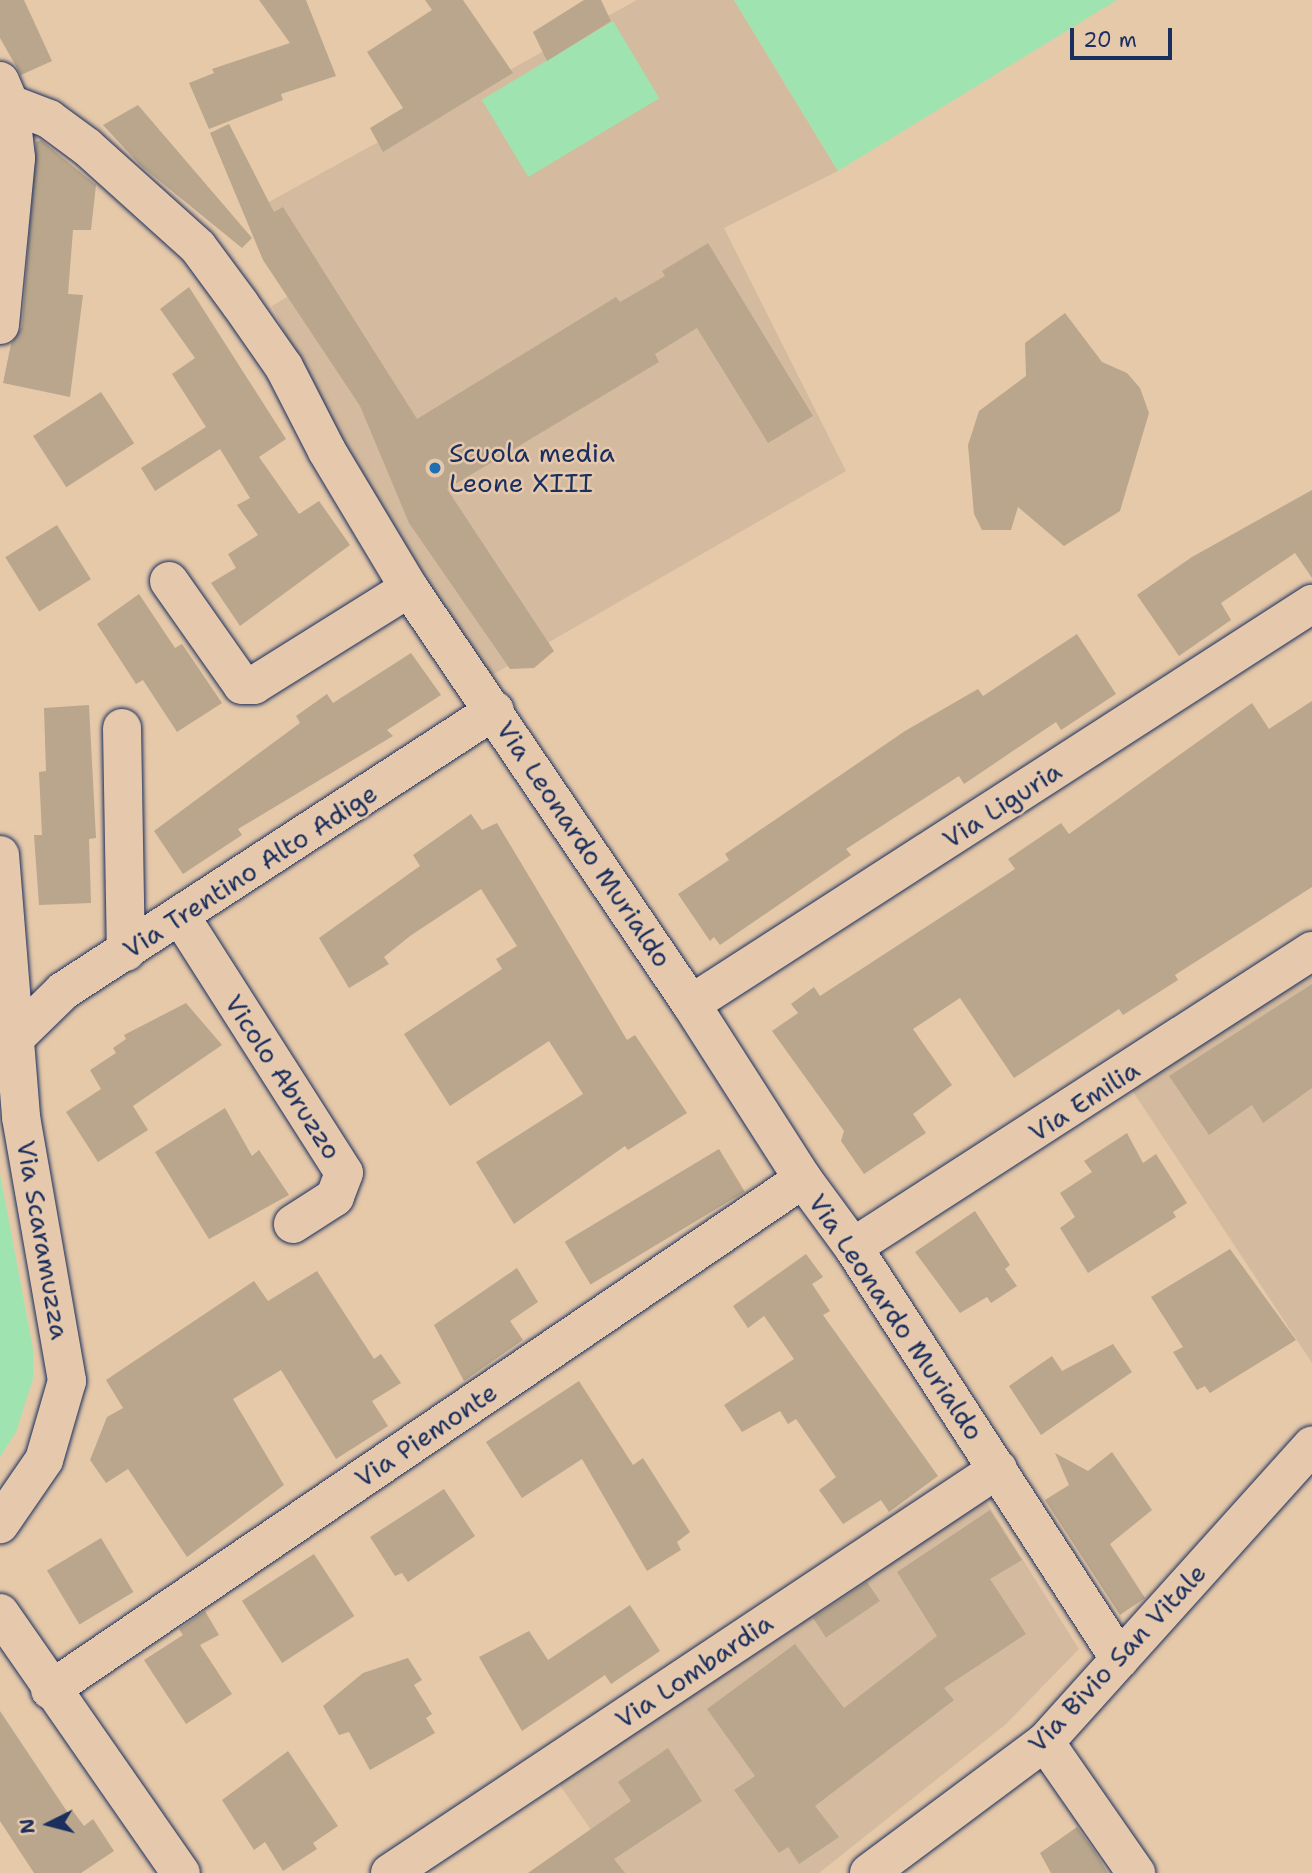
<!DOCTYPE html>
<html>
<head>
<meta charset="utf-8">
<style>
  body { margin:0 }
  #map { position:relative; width:1312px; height:1873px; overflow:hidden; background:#e6c9a9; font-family:"Shantell Sans",sans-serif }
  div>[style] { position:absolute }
  .built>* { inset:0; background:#d4bb9f }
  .green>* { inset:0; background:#9fe4b0; transform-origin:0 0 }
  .building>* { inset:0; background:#b9a68c; transform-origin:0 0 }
  .roads { filter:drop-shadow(0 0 2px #1b2f5e) drop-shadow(0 0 2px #1b2f5e) }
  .minor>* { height:38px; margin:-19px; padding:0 19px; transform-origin:19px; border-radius:19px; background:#e6c9ad }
  .major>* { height:38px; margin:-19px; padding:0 19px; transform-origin:19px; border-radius:19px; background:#e6c9ad }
  .dots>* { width:19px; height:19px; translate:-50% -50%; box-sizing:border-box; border:4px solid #e6c9ad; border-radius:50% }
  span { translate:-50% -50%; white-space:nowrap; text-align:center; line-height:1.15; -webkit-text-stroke:5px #e6c9ad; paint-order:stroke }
  .poi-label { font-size:26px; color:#1b2f5e }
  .left { translate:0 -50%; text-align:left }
  .street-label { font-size:26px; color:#1b2f5e }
  .north { position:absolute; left:14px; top:1789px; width:70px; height:70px; -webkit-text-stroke:5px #e6c9ad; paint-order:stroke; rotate:264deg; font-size:19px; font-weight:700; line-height:28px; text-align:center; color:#1b2f5e }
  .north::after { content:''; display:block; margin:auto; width:24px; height:32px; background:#1b2f5e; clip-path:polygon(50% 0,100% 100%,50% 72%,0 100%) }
  .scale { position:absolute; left:1070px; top:28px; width:102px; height:32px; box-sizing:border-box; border:4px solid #1b2f5e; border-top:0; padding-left:9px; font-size:21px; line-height:24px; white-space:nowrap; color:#1b2f5e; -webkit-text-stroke:5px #e6c9ad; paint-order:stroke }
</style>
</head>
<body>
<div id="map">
  <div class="built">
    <i style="clip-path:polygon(637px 0,734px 0,838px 171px,724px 228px,846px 471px,473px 686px,390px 556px,272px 306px,306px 285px,256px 209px)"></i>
    <i style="clip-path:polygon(1312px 959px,1312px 1363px,1126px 1081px)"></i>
    <i style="clip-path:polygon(979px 1490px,1079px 1649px,1005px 1725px,819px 1873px,621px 1873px,550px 1771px)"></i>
  </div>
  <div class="green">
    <i style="clip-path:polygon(734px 0,1117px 0,838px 171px)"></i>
    <i style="left:613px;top:21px;width:90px;height:153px;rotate:59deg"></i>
    <i style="clip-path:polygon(0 1174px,33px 1349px,33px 1379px,16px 1432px,0 1457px)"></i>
  </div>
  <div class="building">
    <i style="clip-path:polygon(0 0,24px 0,52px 61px,21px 75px,0 38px)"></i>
    <i style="clip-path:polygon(259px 0,306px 0,336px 76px,281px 94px,283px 100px,209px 129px,189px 83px,214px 73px,212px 69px,290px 43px)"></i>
    <i style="clip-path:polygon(425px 0,463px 0,513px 73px,383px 152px,370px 128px,403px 108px,367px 52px,432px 10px)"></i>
    <i style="clip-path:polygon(584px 0,601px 0,611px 21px,547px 61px,533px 32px)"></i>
    <i style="clip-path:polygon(138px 105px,252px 238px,242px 248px,140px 165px,103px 125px)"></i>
    <i style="clip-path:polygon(229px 124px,274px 212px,283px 207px,417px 419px,616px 297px,620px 302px,665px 276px,662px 271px,708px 243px,813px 416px,768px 443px,697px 328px,655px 354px,659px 362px,447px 489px,554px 651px,534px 668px,510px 669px,409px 523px,360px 406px,263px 260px,210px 133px)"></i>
    <i style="clip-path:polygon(41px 140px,96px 185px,91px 230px,73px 230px,68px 294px,83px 295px,70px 397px,3px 383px,11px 344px,22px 327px,36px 142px)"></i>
    <i style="clip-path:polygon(189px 287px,286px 439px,259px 457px,299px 514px,319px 501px,350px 545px,240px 626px,211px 583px,236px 568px,228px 554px,258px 535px,237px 505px,250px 498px,220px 449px,155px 491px,141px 468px,206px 427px,172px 374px,195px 358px,160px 309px)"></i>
    <i style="clip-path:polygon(1065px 313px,1102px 362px,1127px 373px,1140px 388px,1149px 413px,1120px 511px,1064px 546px,1018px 507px,1011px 530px,982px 530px,974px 514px,968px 445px,979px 411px,1026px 376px,1025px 343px)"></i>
    <i style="left:101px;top:392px;width:61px;height:81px;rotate:57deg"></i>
    <i style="clip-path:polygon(1312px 490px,1312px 578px,1295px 553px,1221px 603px,1231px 620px,1179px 656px,1137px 595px,1192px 557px)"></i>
    <i style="left:57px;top:525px;width:64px;height:61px;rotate:58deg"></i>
    <i style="clip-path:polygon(139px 594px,175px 648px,182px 644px,222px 703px,177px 732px,143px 680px,136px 684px,97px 624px)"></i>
    <i style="clip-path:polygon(1077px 634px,1116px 694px,1061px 730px,1056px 722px,964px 784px,959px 776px,846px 849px,851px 855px,720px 945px,714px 937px,710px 941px,678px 894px,729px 860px,725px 854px,905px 731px,978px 689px,983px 696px)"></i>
    <i style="clip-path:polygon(411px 653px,441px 695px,387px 730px,393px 736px,238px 829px,242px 835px,183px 874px,154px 831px,300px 723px,296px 716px,327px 694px,333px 703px)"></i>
    <i style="clip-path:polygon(1312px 701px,1312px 887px,1175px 975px,1178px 980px,1123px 1015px,1119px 1009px,1014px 1078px,960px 998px,913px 1029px,952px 1085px,913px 1114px,926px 1133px,864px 1174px,841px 1141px,844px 1131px,772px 1031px,798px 1013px,791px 1004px,814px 987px,820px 996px,1015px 869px,1008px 859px,1061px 823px,1069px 834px,1252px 703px,1269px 729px)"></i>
    <i style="clip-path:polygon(89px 705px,96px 838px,89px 839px,91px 903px,39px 905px,34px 835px,42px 835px,39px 772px,46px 771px,44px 708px)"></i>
    <i style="clip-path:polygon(471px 814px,482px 830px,497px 823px,627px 1040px,635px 1035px,687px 1113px,628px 1150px,625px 1146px,514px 1224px,476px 1162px,583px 1094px,549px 1041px,450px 1106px,404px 1034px,502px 969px,496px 959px,517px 946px,481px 889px,410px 936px,384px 957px,389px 964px,349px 988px,319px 938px,420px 866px,413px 855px)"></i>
    <i style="clip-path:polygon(1312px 984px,1312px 1088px,1263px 1123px,1252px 1105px,1209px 1135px,1169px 1076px)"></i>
    <i style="clip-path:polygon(186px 1003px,222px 1045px,133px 1106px,148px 1130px,98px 1162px,66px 1112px,101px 1089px,90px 1070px,116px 1053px,113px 1048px,126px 1039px,124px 1035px)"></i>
    <i style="clip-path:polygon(225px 1108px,252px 1156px,259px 1150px,289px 1195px,209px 1239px,155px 1152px)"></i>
    <i style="clip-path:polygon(1127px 1133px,1143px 1163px,1156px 1154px,1187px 1203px,1173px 1212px,1176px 1217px,1088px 1273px,1060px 1228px,1075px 1217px,1060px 1193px,1092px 1172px,1084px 1161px)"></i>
    <i style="left:719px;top:1149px;width:50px;height:180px;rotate:59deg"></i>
    <i style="clip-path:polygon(975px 1211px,1010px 1265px,1005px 1269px,1017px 1286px,991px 1303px,987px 1297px,960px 1313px,915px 1252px)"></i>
    <i style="clip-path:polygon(1230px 1249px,1296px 1340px,1210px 1393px,1205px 1386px,1197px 1390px,1173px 1352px,1183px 1347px,1151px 1297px)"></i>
    <i style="clip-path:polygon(806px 1254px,823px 1277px,812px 1284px,830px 1311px,823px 1315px,938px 1476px,889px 1512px,881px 1500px,843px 1524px,819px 1490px,836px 1477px,796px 1419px,788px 1424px,780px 1411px,742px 1432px,724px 1405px,794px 1359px,764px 1316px,748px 1328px,733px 1306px)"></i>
    <i style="clip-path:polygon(517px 1268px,538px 1302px,510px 1321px,523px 1340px,464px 1381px,434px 1325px)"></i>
    <i style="clip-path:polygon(317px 1271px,374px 1359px,381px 1354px,401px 1383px,372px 1401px,388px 1426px,336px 1459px,281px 1370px,233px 1399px,284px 1485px,187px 1557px,128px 1469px,106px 1483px,90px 1460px,107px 1417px,123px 1408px,106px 1380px,254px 1281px,268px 1301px)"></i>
    <i style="clip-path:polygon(1113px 1344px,1132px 1372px,1041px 1435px,1009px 1386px,1052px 1356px,1062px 1371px)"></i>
    <i style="clip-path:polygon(579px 1381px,633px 1465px,643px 1458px,690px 1532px,677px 1542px,681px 1550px,647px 1571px,582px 1459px,522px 1498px,486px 1442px)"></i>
    <i style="clip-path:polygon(1112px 1452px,1152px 1510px,1110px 1544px,1145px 1598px,1120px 1615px,1045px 1500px,1069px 1485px,1055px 1453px,1088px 1471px)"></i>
    <i style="clip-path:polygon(444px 1489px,475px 1536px,408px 1582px,402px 1573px,395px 1576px,370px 1537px)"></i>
    <i style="clip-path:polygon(990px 1510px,1022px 1560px,990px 1579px,1026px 1634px,944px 1688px,954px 1700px,815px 1806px,839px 1837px,799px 1864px,788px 1847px,779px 1853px,734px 1790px,755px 1776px,707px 1709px,795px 1644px,844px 1708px,937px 1636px,897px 1572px)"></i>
    <i style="left:101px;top:1538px;width:63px;height:63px;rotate:59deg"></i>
    <i style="left:314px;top:1554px;width:74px;height:86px;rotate:57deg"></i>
    <i style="left:867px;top:1582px;width:23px;height:65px;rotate:56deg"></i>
    <i style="clip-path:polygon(630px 1605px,660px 1651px,611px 1684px,605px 1675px,522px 1731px,479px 1657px,529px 1631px,548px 1660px)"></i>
    <i style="clip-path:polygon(205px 1611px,219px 1635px,200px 1645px,232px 1694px,186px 1724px,144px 1660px,183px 1635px,179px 1629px)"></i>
    <i style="clip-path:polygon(408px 1658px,422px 1680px,414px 1685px,432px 1714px,426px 1718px,435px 1733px,370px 1770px,349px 1732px,339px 1735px,323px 1706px,363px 1673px)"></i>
    <i style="clip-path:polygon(0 1711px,68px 1813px,72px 1810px,84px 1826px,93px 1819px,114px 1851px,81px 1873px,34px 1873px,0 1821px)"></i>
    <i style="clip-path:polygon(668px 1748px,702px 1801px,614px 1859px,625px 1873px,528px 1873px,631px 1801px,618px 1782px)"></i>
    <i style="clip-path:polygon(288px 1751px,338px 1826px,313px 1843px,317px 1849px,283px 1871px,265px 1842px,254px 1850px,222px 1800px)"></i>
    <i style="clip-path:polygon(1077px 1827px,1095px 1852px,1108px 1873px,1051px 1873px,1040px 1853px)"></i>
  </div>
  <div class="roads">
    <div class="minor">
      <i style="left:0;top:81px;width:25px;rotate:67deg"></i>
      <i style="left:10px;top:104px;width:42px;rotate:21deg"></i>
      <i style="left:49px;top:119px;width:47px;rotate:36.4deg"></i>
      <i style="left:87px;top:147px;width:149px;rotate:42deg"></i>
      <i style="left:198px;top:247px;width:71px;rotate:53.6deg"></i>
      <i style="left:240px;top:304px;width:77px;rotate:55.1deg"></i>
      <i style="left:284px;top:367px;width:94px;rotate:62.9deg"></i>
      <i style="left:327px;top:451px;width:160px;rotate:59.1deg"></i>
      <i style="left:409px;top:588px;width:503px;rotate:55.87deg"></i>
      <i style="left:691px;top:1004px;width:208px;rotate:57.4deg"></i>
      <i style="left:803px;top:1179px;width:84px;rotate:53.7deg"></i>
      <i style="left:853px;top:1247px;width:491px;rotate:57.1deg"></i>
      <i style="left:0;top:325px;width:168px;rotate:-84.5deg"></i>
      <i style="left:16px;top:158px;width:54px;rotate:-96.3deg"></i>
      <i style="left:169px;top:581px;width:127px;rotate:54.9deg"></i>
      <i style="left:242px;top:685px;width:12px"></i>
      <i style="left:254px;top:685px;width:183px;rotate:-32deg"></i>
      <i style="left:122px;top:728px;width:224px;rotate:89deg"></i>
      <i style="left:0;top:855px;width:263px;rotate:85.4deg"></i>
      <i style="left:21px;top:1117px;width:268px;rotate:80.1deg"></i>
      <i style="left:67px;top:1381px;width:82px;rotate:106.2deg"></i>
      <i style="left:44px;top:1460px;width:78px;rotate:124.5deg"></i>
      <i style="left:181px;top:917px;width:303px;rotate:57.5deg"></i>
      <i style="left:344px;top:1173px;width:26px;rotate:111deg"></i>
      <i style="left:335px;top:1197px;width:50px;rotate:147.3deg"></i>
      <i style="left:691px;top:1004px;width:739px;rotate:-32.79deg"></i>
      <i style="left:12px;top:1041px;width:71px;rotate:-44.4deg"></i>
      <i style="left:63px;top:991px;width:515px;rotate:-33.04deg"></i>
      <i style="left:853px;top:1247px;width:546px;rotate:-32.82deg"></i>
      <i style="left:0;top:1613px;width:317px;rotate:55.2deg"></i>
      <i style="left:50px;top:1690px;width:910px;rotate:-34.16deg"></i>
      <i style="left:1045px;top:1742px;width:160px;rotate:55.2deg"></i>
      <i style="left:390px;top:1873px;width:730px;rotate:-33.6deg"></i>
    </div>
    <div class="major">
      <i style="left:869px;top:1873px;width:219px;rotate:-36.7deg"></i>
      <i style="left:1045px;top:1742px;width:399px;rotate:-48deg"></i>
    </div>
  </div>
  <div class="dots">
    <i style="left:435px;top:468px;background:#1f6fb2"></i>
  </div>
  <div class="poi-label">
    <span class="left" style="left:449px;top:468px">Scuola media<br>Leone XIII</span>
  </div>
  <div class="street-label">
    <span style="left:1002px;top:805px;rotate:-33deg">Via Liguria</span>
    <span style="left:584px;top:844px;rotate:56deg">Via Leonardo Murialdo</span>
    <span style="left:250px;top:871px;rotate:-33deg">Via Trentino Alto Adige</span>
    <span style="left:283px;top:1077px;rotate:57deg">Vicolo Abruzzo</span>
    <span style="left:1084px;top:1101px;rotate:-33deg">Via Emilia</span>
    <span style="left:43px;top:1240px;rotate:80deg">Via Scaramuzza</span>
    <span style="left:896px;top:1317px;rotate:56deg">Via Leonardo Murialdo</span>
    <span style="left:426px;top:1435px;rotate:-34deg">Via Piemonte</span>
    <span style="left:1117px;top:1658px;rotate:-47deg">Via Bivio San Vitale</span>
    <span style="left:694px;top:1671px;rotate:-34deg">Via Lombardia</span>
  </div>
  <div class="north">N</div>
  <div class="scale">20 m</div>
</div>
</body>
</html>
